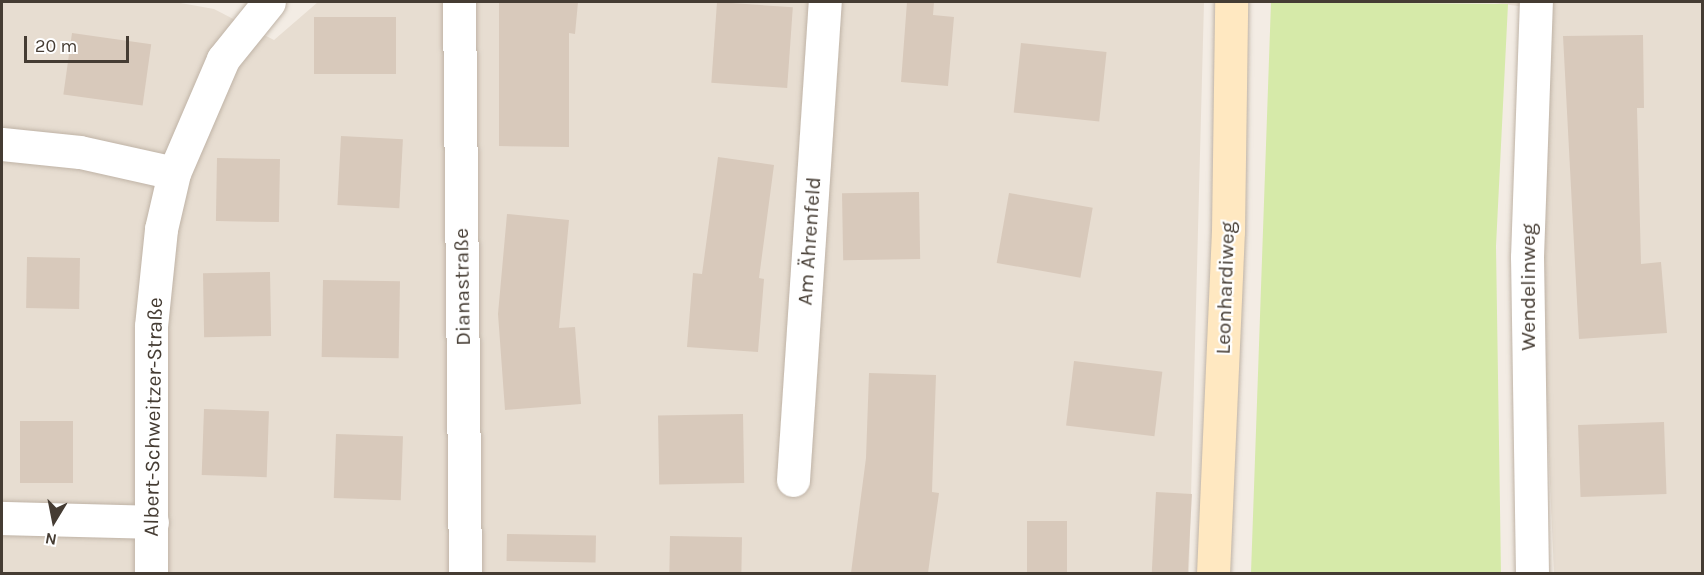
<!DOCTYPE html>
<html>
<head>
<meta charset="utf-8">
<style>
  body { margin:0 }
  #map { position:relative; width:1704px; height:575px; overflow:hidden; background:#f3ece4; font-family:Karla,sans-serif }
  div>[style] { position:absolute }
  .residential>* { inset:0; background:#e7ddd1 }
  .green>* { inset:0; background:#d6eaa9 }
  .building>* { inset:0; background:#d8c9bb; transform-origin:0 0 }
  .roads { filter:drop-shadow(0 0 2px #bfb3a6) drop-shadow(0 0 2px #bfb3a6) }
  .street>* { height:33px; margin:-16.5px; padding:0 16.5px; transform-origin:16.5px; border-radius:16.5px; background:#fff }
  .secondary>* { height:33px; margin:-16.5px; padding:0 16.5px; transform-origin:16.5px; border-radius:16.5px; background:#ffe8c1 }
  span { translate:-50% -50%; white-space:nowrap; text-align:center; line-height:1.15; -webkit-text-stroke:4.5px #fff; paint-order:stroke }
  .street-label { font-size:21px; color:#453c33 }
  .frame { position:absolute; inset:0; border:3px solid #453c33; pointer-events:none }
  .north { position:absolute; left:24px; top:491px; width:60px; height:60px; -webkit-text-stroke:4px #fff; paint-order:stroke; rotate:190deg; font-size:16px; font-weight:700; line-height:24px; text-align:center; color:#453c33 }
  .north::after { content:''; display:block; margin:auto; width:21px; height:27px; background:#453c33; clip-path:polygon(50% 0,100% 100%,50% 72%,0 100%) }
  .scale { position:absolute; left:24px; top:36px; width:105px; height:27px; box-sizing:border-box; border:3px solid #453c33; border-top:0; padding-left:8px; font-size:18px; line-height:21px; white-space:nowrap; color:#453c33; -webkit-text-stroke:4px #fff; paint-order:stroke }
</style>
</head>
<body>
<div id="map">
  <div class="residential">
    <i style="clip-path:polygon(2px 2px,175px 2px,214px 9px,274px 40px,318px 2px,1204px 2px,1189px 573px,2px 573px)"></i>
    <i style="clip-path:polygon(1487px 2px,1702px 2px,1702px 573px,1554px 573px,1541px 280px,1551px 10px)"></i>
  </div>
  <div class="green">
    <i style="clip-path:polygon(1271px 2px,1508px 4px,1496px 246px,1501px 573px,1251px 573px)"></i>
  </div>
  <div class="building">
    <i style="clip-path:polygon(499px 2px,578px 2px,575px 34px,569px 33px,569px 147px,499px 146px)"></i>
    <i style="left:717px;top:2px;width:76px;height:81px;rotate:4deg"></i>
    <i style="clip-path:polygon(907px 2px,934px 2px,933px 15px,954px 17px,948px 86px,901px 82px)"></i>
    <i style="left:396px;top:17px;width:57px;height:82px;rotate:90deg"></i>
    <i style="left:72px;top:33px;width:80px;height:62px;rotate:8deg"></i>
    <i style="clip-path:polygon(1643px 35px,1644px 108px,1637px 108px,1641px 264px,1661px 262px,1667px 333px,1579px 339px,1563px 36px)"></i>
    <i style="left:1021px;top:43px;width:86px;height:70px;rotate:6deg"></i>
    <i style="left:341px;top:136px;width:62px;height:69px;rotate:3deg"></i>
    <i style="clip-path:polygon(718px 157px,774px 165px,759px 278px,764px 279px,758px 352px,687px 347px,693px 273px,702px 274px)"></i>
    <i style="left:217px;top:158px;width:63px;height:63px;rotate:1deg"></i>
    <i style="left:919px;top:192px;width:67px;height:77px;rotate:89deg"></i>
    <i style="left:1009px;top:193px;width:85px;height:71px;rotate:10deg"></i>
    <i style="clip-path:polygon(507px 214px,569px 220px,559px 328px,575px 327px,581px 404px,505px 410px,498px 314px)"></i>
    <i style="left:27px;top:257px;width:53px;height:51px;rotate:1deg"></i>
    <i style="left:270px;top:272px;width:64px;height:67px;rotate:89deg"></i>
    <i style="left:323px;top:280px;width:77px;height:77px;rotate:1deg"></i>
    <i style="left:1074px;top:361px;width:89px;height:65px;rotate:7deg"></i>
    <i style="clip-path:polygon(869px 373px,936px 375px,932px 492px,939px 493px,928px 573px,851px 573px,866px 458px)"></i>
    <i style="left:204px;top:409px;width:65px;height:66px;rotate:2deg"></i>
    <i style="left:743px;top:414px;width:69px;height:85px;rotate:89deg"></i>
    <i style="left:20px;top:421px;width:53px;height:62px"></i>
    <i style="left:1664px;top:422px;width:72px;height:86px;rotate:88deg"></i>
    <i style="left:336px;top:434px;width:67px;height:64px;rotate:2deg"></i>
    <i style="left:1156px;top:492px;width:36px;height:81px;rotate:3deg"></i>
    <i style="left:1027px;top:521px;width:40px;height:52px"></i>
    <i style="left:507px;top:534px;width:89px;height:27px;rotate:1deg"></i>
    <i style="left:670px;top:536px;width:72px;height:37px;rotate:1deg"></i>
  </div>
  <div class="roads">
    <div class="street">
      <i style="left:459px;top:2px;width:572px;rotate:89.4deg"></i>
      <i style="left:2px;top:144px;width:78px;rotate:5.9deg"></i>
      <i style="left:80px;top:152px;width:96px;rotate:12.6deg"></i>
      <i style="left:793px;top:480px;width:479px;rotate:-86.2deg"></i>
      <i style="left:2px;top:518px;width:150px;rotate:1.5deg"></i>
      <i style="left:151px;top:574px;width:248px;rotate:-90deg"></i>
      <i style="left:151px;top:326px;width:98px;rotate:-84.1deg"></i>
      <i style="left:161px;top:229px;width:57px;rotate:-76.9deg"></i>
      <i style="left:174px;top:173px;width:124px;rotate:-66.7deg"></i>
      <i style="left:223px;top:59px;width:73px;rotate:-51.1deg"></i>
      <i style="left:1532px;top:574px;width:317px;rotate:-90.9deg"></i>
      <i style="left:1527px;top:257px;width:255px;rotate:-88deg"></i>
    </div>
    <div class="secondary">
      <i style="left:1213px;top:574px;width:343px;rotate:-87.5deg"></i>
      <i style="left:1228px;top:231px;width:229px;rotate:-89.2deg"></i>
    </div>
  </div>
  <div class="street-label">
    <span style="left:809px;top:241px;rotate:-86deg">Am Ährenfeld</span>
    <span style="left:462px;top:287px;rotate:-91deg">Dianastraße</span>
    <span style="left:1528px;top:287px;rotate:-90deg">Wendelinweg</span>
    <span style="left:1225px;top:288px;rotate:-88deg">Leonhardiweg</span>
    <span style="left:153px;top:417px;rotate:-89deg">Albert-Schweitzer-Straße</span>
  </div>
  <div class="frame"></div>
  <div class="north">N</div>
  <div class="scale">20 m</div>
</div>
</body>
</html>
